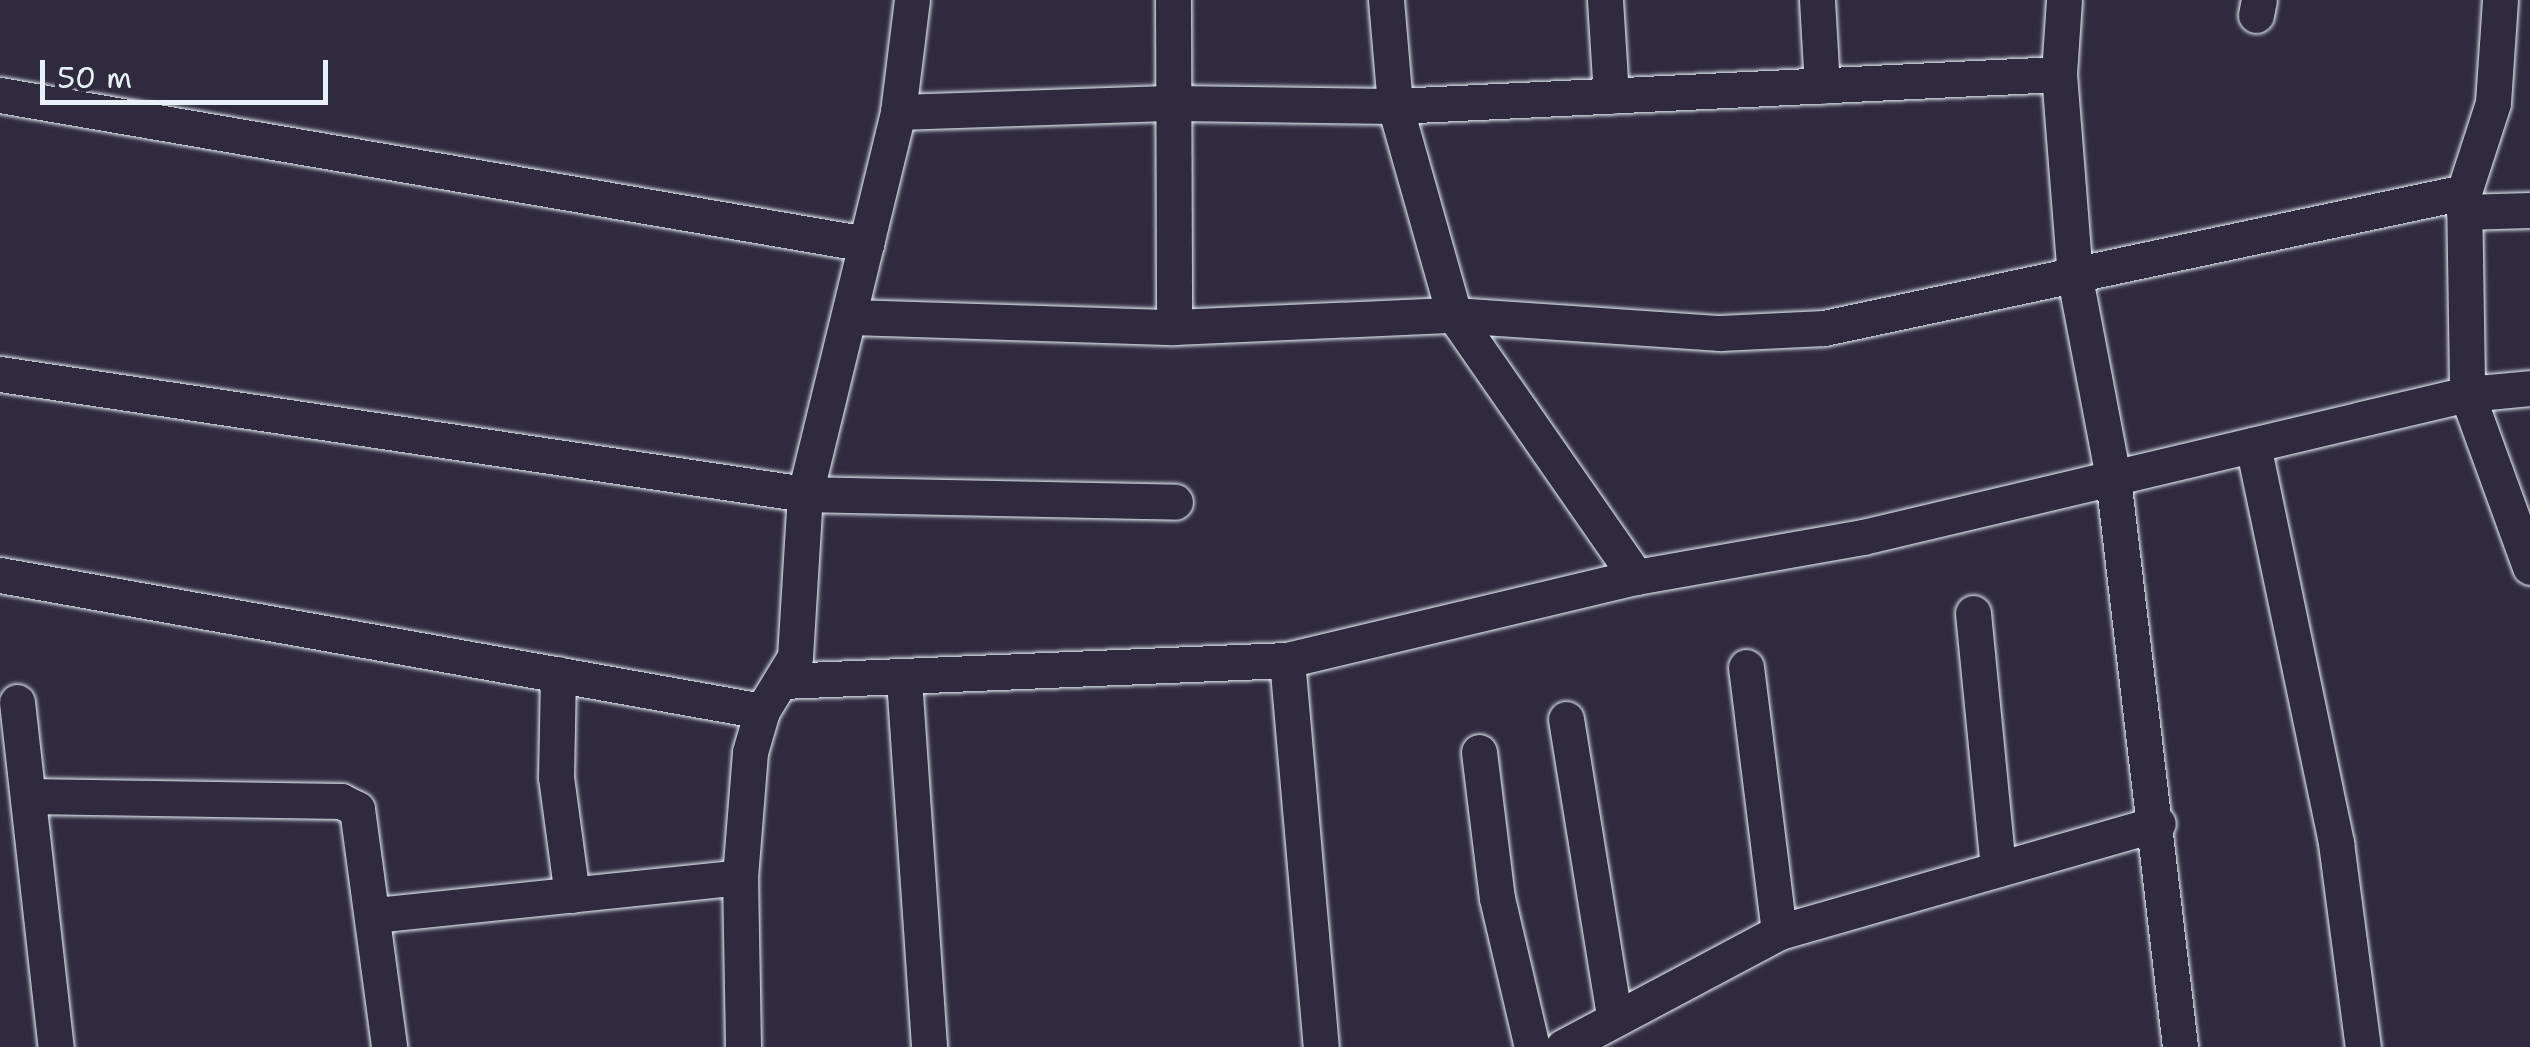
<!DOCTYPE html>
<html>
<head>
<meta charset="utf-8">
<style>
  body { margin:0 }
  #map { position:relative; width:2530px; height:1047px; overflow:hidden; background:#2f2a3d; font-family:"Shantell Sans",sans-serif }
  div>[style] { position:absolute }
  .roads { filter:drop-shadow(0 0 2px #e8f1f8) drop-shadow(0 0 2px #e8f1f8) }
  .street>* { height:35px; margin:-17.5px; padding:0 17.5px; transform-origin:17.5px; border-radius:17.5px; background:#2f2a3d }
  span { translate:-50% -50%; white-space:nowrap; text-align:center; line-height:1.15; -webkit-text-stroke:10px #2f2a3d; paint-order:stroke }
  .scale { position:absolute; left:40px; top:60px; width:288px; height:45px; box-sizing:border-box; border:5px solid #e8f1f8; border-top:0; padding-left:12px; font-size:30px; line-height:35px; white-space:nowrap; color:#e8f1f8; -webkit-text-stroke:8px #2f2a3d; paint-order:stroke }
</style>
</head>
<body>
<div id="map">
  <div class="roads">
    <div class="street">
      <i style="left:1173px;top:0;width:327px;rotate:89.8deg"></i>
      <i style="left:1386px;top:0;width:106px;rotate:85.1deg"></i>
      <i style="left:1395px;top:106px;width:217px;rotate:74.2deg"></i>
      <i style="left:1454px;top:315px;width:319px;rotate:55.2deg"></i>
      <i style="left:1605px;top:0;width:96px;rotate:86.4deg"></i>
      <i style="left:1817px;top:0;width:86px;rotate:86.7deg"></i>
      <i style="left:2064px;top:0;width:74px;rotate:93.9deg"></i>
      <i style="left:2059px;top:74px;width:205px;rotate:85.5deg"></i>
      <i style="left:2075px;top:278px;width:204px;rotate:79.2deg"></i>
      <i style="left:2113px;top:478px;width:573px;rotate:83.28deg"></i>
      <i style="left:2500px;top:0;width:103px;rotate:93.9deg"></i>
      <i style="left:2493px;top:103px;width:94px;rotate:108deg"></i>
      <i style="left:2464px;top:192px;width:202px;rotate:89.1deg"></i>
      <i style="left:2467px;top:394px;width:184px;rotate:70deg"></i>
      <i style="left:2256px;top:15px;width:15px;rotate:-79deg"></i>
      <i style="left:0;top:95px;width:879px;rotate:9.76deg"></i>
      <i style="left:898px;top:112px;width:277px;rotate:-1.9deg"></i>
      <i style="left:1175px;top:103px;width:220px;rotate:0.8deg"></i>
      <i style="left:1395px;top:106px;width:665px;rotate:-2.76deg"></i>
      <i style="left:2464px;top:212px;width:66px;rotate:-1.7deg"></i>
      <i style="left:851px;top:317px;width:323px;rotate:1.8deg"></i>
      <i style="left:1174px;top:327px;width:280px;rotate:-2.5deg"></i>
      <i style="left:1454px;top:315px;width:267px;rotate:3.9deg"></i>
      <i style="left:1720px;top:333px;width:104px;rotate:-2.8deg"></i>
      <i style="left:1824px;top:328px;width:654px;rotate:-12deg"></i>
      <i style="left:0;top:374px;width:814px;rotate:8.48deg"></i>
      <i style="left:805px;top:494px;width:370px;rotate:1.2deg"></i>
      <i style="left:2253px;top:445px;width:407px;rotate:78.2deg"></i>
      <i style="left:2336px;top:843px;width:206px;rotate:82.5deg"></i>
      <i style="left:0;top:575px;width:774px;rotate:10.12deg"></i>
      <i style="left:1973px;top:613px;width:257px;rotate:84.4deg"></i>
      <i style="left:1287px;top:660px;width:388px;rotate:85deg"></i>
      <i style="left:1746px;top:667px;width:267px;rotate:82.9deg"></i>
      <i style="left:558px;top:674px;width:103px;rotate:91.1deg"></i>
      <i style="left:556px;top:777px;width:119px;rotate:82.3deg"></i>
      <i style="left:904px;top:679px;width:369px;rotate:86.1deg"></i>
      <i style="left:782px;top:681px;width:505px;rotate:-2.38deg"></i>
      <i style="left:1287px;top:660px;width:359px;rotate:-13.4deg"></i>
      <i style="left:1636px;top:577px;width:230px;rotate:-10deg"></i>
      <i style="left:1863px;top:537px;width:621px;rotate:-13.32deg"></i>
      <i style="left:2467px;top:394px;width:63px;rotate:-5.4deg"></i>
      <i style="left:17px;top:702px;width:347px;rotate:83.6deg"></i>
      <i style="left:1566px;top:719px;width:302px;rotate:80.8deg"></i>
      <i style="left:1479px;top:752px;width:147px;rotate:83deg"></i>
      <i style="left:1497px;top:898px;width:153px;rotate:76.8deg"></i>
      <i style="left:28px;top:796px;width:313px;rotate:0.9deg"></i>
      <i style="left:341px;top:801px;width:18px;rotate:27deg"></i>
      <i style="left:357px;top:809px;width:240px;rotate:82.3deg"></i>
      <i style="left:374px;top:915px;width:368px;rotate:-5.9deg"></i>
      <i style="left:743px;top:1047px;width:170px;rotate:-91deg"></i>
      <i style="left:740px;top:877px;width:125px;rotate:-85.4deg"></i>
      <i style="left:750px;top:752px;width:43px;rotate:-73.7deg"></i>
      <i style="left:762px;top:711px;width:63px;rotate:-58.6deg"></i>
      <i style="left:795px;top:657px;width:163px;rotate:-86.5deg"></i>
      <i style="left:805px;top:494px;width:393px;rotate:-76.3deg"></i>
      <i style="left:898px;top:112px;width:113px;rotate:-82.9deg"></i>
      <i style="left:1563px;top:1047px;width:245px;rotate:-28deg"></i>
      <i style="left:1779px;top:932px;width:394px;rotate:-16deg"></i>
    </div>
  </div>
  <div class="scale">50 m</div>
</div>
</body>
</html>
